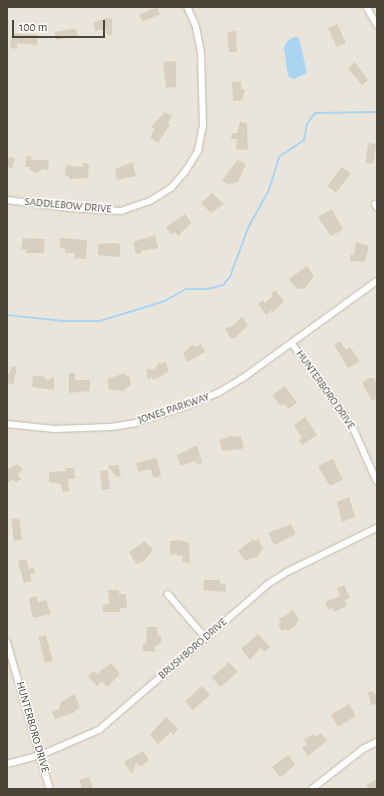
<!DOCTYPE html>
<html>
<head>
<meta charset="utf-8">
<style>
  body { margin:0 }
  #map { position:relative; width:384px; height:796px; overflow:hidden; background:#f6f3ec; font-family:"Alegreya Sans",sans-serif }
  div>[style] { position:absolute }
  .residential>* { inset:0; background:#eae5da; transform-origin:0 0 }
  .water>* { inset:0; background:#a9d4f2 }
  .stream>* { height:2px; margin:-1px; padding:0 1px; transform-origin:1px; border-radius:1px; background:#a9d4f2 }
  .building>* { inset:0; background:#d8cfc1; transform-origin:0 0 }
  .roads { filter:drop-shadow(0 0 1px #c2bbae) drop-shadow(0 0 1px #c2bbae) }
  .street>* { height:5.5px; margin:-2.75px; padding:0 2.75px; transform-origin:2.75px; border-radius:2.75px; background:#fff }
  span { translate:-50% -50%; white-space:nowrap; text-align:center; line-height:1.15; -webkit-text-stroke:3px #fff; paint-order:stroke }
  .street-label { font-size:11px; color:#4b4439 }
  .frame { position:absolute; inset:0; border:8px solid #4b4439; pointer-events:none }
  .scale { position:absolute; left:12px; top:20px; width:93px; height:18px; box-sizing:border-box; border:2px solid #4b4439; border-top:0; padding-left:5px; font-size:12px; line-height:14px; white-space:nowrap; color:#4b4439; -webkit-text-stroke:3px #fff; paint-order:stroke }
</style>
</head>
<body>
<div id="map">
  <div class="residential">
    <i style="left:7px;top:7px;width:370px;height:782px"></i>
  </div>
  <div class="water">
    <i style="clip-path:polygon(294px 37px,299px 38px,307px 73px,294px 79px,288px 76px,284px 48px,287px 41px)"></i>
  </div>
  <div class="stream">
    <i style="left:7px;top:315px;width:57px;rotate:6deg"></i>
    <i style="left:64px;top:321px;width:36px"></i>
    <i style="left:100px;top:321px;width:68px;rotate:-17.1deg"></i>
    <i style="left:165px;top:301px;width:24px;rotate:-30deg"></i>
    <i style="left:186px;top:289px;width:22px"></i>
    <i style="left:208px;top:289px;width:16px;rotate:-15deg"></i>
    <i style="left:223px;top:285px;width:11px;rotate:-49deg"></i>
    <i style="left:230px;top:277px;width:52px;rotate:-69.8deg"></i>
    <i style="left:248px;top:228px;width:43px;rotate:-61.1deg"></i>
    <i style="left:269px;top:190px;width:34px;rotate:-73deg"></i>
    <i style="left:279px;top:157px;width:30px;rotate:-34deg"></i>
    <i style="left:304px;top:140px;width:16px;rotate:-79deg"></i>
    <i style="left:307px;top:124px;width:14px;rotate:-54deg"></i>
    <i style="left:315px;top:113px;width:62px;rotate:-0.9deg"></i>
  </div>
  <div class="building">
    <i style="left:157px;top:7px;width:8px;height:19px;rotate:67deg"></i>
    <i style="clip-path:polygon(106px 18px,112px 19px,112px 35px,108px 36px,106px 29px,95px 31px,93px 23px)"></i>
    <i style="left:337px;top:24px;width:21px;height:10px;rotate:65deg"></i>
    <i style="clip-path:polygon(72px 29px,77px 30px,78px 37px,56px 40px,55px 32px)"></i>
    <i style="clip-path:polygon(236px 31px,237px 52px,229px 52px,227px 32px)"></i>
    <i style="clip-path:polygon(12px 33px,38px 35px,37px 45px,17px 43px,17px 49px,10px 48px)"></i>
    <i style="clip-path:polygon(176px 61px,176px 87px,166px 88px,163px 62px)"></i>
    <i style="clip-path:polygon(355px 62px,368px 80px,362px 85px,348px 68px)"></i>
    <i style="clip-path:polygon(232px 82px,241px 82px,241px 89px,245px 89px,242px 100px,233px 101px)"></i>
    <i style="clip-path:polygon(165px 112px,172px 116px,168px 123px,170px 124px,158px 143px,150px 138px,155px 129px,151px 127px)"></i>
    <i style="clip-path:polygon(240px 122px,247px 123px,248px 150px,236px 149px,237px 139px,231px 139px,232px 133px,237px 133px)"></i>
    <i style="left:368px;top:143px;width:8px;height:20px;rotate:7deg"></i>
    <i style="clip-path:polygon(26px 156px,32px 157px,31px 160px,49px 160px,48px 170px,42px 169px,38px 173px,29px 170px,30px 167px,25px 167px)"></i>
    <i style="clip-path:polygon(7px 157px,15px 158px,12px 168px,7px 167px)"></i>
    <i style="clip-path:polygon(237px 160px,246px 164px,238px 182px,229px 184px,222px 181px)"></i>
    <i style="clip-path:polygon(133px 162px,136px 176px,117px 180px,115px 169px)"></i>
    <i style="clip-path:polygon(83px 163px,89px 164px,88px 178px,69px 179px,69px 176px,65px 176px,66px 165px,82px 167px)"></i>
    <i style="left:342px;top:167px;width:11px;height:24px;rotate:38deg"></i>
    <i style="clip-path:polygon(212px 193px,224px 204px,211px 213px,201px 203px)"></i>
    <i style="clip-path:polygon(332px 209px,343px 230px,331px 236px,318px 217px)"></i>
    <i style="clip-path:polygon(185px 214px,191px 223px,178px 236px,175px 232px,171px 235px,166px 227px)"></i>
    <i style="clip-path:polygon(155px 235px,158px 248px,141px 251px,142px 253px,136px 254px,133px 242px)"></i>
    <i style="clip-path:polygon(23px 238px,45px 239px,44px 253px,26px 253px,26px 250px,21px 249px)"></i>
    <i style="clip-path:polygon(60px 238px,87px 240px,86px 259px,74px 258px,75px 253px,65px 253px,65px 249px,60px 248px)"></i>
    <i style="clip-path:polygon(356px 242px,369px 246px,365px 262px,350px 261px,351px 254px,354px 255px)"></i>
    <i style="clip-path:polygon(115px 243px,120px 244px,120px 255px,117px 257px,98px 255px,98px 244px)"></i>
    <i style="clip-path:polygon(307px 266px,314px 276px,305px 288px,297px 289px,289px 279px)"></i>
    <i style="clip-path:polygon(275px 290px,284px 301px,273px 312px,272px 310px,266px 315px,258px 304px,263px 300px,265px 303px,273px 296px,271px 294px)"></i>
    <i style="clip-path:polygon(242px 317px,248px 325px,235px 338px,230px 338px,225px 328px,231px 327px)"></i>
    <i style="clip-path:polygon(340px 341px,346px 350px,350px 347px,360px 361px,348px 368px,334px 345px)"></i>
    <i style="clip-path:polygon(193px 344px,194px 347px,201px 344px,205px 352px,187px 362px,183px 353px)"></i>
    <i style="clip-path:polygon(166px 362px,169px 372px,153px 380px,152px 377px,148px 379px,146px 368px,154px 370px,158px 364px)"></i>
    <i style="clip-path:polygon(12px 366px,17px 367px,13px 385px,7px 383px,7px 373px,9px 374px)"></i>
    <i style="clip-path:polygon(69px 373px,75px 373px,75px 380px,90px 380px,90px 391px,69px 393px)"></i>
    <i style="clip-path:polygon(125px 373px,126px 376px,129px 375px,131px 385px,123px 391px,109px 390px,107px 379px)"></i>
    <i style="clip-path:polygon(33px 376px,43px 376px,47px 380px,54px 377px,54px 390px,32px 387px)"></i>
    <i style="clip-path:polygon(369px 378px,374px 378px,377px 383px,377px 398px,372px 401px,363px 385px,363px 382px)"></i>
    <i style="clip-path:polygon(285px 386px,297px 403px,288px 409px,285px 404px,281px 406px,272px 395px)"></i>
    <i style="clip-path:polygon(305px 417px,317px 435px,302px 445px,299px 440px,302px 438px,294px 425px)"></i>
    <i style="clip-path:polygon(233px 435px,233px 437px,241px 436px,244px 446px,242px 449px,222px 451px,220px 440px)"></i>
    <i style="clip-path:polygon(197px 445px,202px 463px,197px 464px,195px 461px,180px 466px,177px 455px)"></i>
    <i style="clip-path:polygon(157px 458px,161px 476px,153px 478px,151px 469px,138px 472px,136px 463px)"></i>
    <i style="clip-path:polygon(333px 459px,343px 480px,330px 486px,318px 466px)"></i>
    <i style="clip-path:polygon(18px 464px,23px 470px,17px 474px,21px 479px,16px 483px,13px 479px,7px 484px,7px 469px)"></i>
    <i style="clip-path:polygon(118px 465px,121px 475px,117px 477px,107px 466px)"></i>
    <i style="clip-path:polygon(65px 468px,74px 468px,75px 479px,68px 479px,69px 491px,63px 492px,60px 484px,49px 482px,49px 472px,66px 471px)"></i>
    <i style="left:108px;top:470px;width:19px;height:8px;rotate:84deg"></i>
    <i style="clip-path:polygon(349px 497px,355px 517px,342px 522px,337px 502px)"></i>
    <i style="left:19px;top:518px;width:22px;height:8px;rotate:82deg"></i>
    <i style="clip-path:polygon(291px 524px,296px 534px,274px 545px,268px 533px)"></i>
    <i style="clip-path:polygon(253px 539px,255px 541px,258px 539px,263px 548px,258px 556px,245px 561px,238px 551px)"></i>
    <i style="clip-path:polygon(180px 540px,189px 543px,190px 563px,182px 562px,183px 556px,170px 554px,170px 541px)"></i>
    <i style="clip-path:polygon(145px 541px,153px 550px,144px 561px,136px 564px,129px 552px)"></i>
    <i style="clip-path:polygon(26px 559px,29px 569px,33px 568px,35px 573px,30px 574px,32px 581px,24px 583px,18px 561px)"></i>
    <i style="clip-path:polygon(204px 580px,219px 580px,221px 584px,226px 584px,225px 592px,203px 590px)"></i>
    <i style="clip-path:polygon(344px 585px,350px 598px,345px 600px,347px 606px,334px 612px,333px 608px,329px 610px,325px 602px,340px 596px,337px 588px)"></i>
    <i style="clip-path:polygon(108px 590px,119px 590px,119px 594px,126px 594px,127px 608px,120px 608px,120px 612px,103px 612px,103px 605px,109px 604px)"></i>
    <i style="clip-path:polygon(37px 596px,38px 602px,46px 600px,51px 614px,34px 618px,32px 615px,29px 598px)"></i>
    <i style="clip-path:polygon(293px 610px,299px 620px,296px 623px,297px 625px,287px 631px,286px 629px,282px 631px,278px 624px,281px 622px,279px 619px)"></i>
    <i style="clip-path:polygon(147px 627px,157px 627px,158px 636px,161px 636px,161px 643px,155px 646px,155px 652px,143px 651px,143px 644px,146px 644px)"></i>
    <i style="clip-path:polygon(258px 634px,270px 647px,264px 652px,261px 648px,250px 660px,241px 649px)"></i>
    <i style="left:46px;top:635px;width:27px;height:8px;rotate:75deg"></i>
    <i style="left:229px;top:662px;width:13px;height:23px;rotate:48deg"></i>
    <i style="clip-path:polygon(111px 663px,120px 674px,107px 687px,102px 681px,97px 686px,88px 676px,94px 671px,97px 674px)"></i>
    <i style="left:202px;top:686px;width:12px;height:23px;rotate:48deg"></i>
    <i style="clip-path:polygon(373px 691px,374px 694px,377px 693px,377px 704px,371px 705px,368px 692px)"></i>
    <i style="clip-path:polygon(74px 694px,80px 707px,73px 713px,55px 719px,52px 712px,59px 709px,61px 702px)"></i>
    <i style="left:349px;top:704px;width:14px;height:21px;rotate:60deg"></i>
    <i style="clip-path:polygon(166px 717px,178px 729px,173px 735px,171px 732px,158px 744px,150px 735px)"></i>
    <i style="clip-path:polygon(321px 733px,327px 741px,308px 756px,302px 748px,307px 744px,304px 740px,313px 734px,315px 737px)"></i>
    <i style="clip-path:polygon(143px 751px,149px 760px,141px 767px,136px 762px,134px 771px,131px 773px,124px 762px)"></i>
    <i style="clip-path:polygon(288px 755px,295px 764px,283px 776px,279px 776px,272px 767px)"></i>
    <i style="clip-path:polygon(89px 777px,93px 789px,82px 789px,79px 780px)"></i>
    <i style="clip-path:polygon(377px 779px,377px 789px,369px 789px,366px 785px)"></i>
  </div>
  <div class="roads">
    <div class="street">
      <i style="left:367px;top:7px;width:20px;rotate:60deg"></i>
      <i style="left:7px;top:200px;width:64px;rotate:7.2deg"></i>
      <i style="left:70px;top:208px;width:51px;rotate:3.4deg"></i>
      <i style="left:121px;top:211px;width:31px;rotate:-19deg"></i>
      <i style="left:150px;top:201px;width:25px;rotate:-32deg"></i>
      <i style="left:171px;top:188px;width:21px;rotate:-49deg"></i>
      <i style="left:185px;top:172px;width:25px;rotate:-58deg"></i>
      <i style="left:198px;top:151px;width:25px;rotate:-79deg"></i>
      <i style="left:203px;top:126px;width:73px;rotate:-91.6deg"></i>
      <i style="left:201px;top:53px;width:26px;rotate:-101deg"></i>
      <i style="left:196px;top:27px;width:22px;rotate:-114deg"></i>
      <i style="left:375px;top:204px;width:4px;rotate:56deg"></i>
      <i style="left:292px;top:343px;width:104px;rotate:54deg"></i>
      <i style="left:353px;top:427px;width:59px;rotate:66deg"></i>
      <i style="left:7px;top:424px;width:47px;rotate:6.1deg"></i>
      <i style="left:54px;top:429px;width:57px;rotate:-2deg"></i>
      <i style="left:111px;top:427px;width:24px;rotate:-9deg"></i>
      <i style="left:135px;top:423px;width:55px;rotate:-18.1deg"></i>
      <i style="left:187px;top:406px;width:34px;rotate:-23deg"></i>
      <i style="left:218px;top:393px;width:29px;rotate:-31deg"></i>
      <i style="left:243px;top:378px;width:165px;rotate:-35.9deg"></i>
      <i style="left:168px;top:594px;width:57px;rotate:49.3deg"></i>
      <i style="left:7px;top:641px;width:154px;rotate:73.8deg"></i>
      <i style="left:7px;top:764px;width:35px;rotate:-15deg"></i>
      <i style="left:41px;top:755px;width:63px;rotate:-23.3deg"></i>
      <i style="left:99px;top:730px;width:223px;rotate:-40.8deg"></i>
      <i style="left:268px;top:584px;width:22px;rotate:-32deg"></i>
      <i style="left:287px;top:572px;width:100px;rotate:-26.1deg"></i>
      <i style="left:312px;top:789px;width:65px;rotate:-38.1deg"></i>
      <i style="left:363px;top:749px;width:16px;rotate:-27deg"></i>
    </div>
  </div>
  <div class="street-label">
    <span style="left:68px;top:206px;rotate:5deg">SADDLEBOW DRIVE</span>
    <span style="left:325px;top:390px;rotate:55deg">HUNTERBORO DRIVE</span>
    <span style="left:174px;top:409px;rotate:-19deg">JONES PARKWAY</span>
    <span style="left:193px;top:649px;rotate:-41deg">BRUSHBORO DRIVE</span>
    <span style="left:32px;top:727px;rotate:74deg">HUNTERBORO DRIVE</span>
  </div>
  <div class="frame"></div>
  <div class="scale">100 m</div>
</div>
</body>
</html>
